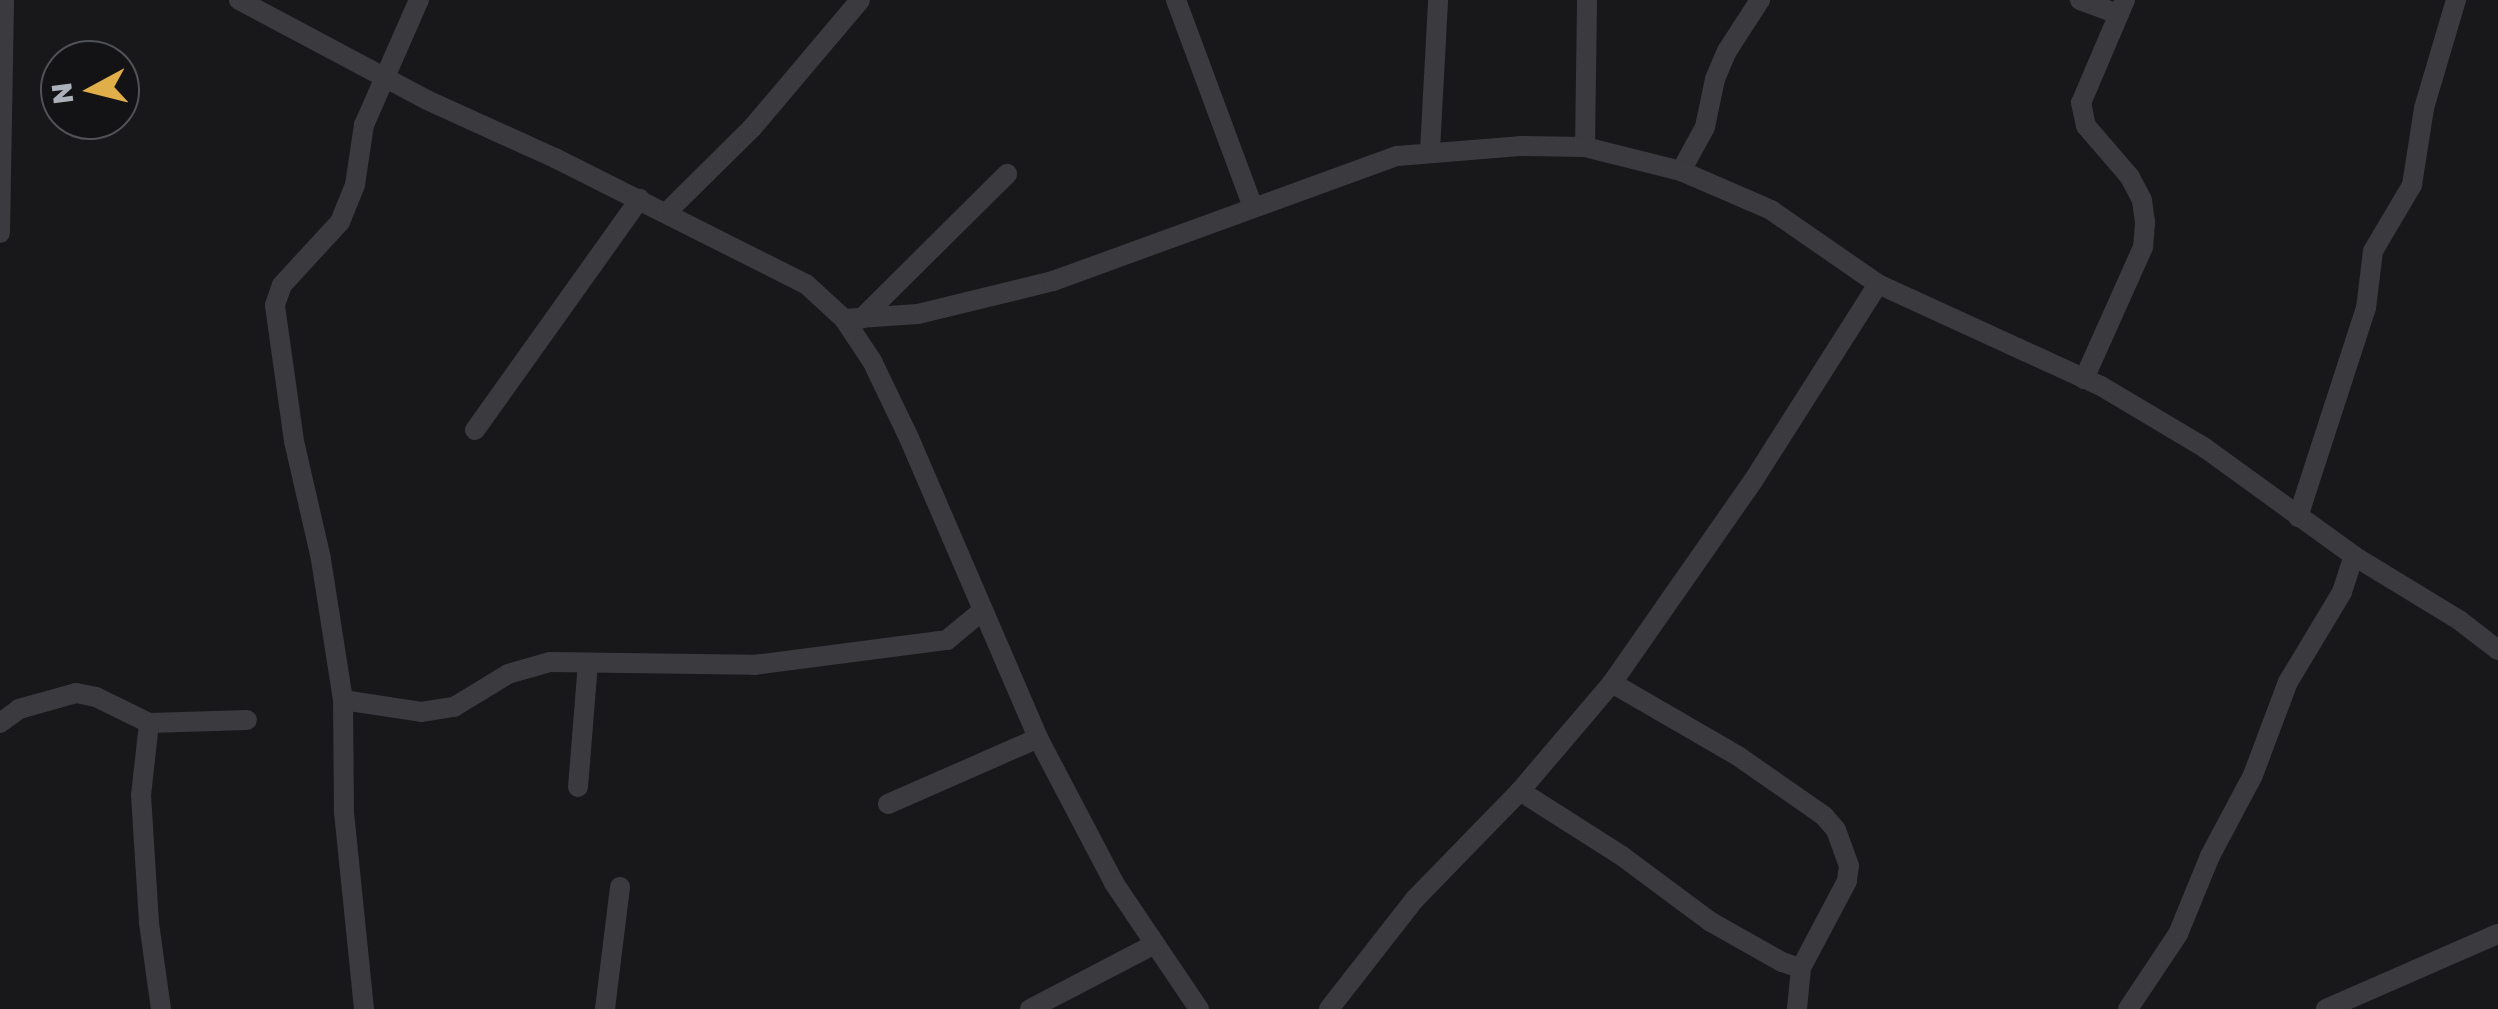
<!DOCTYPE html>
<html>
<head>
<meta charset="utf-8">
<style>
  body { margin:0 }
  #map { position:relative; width:2498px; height:1009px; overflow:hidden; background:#18181a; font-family:"Golos Text",sans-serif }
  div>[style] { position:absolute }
  .street>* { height:20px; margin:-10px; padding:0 10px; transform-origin:10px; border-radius:10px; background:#3a3a3f }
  span { translate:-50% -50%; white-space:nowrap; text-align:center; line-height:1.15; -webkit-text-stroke:10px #131315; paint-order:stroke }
  .north { position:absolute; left:40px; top:40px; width:100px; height:100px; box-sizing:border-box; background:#131315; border:2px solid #505256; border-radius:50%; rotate:263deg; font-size:28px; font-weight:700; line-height:40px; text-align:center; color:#acb0b8 }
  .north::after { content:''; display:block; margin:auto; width:35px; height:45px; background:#e1af49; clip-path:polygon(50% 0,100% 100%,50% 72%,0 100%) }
</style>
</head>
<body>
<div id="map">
  <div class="street">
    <i style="left:239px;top:0;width:213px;rotate:28deg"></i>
    <i style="left:427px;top:100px;width:141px;rotate:24.4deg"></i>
    <i style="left:555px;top:158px;width:281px;rotate:26.7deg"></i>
    <i style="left:806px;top:284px;width:52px;rotate:42.6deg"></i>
    <i style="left:844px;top:319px;width:50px;rotate:56.3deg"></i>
    <i style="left:872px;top:361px;width:85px;rotate:64.3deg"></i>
    <i style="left:909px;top:438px;width:327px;rotate:66.7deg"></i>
    <i style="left:1038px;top:738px;width:164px;rotate:62.3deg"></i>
    <i style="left:1114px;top:883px;width:152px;rotate:56deg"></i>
    <i style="left:1176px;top:0;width:221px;rotate:69.6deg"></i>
    <i style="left:2080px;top:0;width:40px;rotate:20.2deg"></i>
    <i style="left:1585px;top:147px;width:147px;rotate:-89.2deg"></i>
    <i style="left:1430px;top:150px;width:150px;rotate:-86.9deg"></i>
    <i style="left:1681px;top:171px;width:50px;rotate:-61.4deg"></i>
    <i style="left:1705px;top:127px;width:49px;rotate:-78.2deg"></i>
    <i style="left:1715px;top:79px;width:30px;rotate:-67deg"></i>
    <i style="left:1727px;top:51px;width:61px;rotate:-57.1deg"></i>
    <i style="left:667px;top:212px;width:120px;rotate:-44.7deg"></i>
    <i style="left:752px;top:128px;width:167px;rotate:-49.8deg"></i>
    <i style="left:0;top:233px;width:233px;rotate:-89deg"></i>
    <i style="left:844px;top:319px;width:74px;rotate:-3.9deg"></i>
    <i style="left:918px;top:314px;width:139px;rotate:-13.7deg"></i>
    <i style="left:1053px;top:281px;width:366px;rotate:-20deg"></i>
    <i style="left:1397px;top:156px;width:123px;rotate:-4.6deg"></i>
    <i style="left:1520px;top:146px;width:65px;rotate:0.9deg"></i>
    <i style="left:1585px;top:147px;width:99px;rotate:14deg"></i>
    <i style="left:1681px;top:171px;width:98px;rotate:23.4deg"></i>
    <i style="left:1771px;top:210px;width:130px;rotate:34.7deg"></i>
    <i style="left:1878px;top:284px;width:245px;rotate:24.6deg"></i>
    <i style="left:2101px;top:386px;width:121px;rotate:30.8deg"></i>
    <i style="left:2205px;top:448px;width:184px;rotate:35.9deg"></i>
    <i style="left:2354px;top:556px;width:123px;rotate:31.4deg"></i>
    <i style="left:2459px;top:620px;width:49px;rotate:37.6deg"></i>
    <i style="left:861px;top:319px;width:206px;rotate:-44.8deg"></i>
    <i style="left:2084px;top:379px;width:145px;rotate:-65.9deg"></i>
    <i style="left:2143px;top:247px;width:25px;rotate:-85deg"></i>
    <i style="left:2145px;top:222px;width:22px;rotate:-98deg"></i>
    <i style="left:2142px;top:200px;width:26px;rotate:-118deg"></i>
    <i style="left:2130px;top:177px;width:67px;rotate:-130.8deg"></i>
    <i style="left:2086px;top:126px;width:24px;rotate:-102deg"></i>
    <i style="left:2081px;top:103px;width:112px;rotate:-66.9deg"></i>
    <i style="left:475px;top:430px;width:284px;rotate:-54.5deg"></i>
    <i style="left:2298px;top:517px;width:220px;rotate:-72deg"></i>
    <i style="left:2366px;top:308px;width:57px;rotate:-83deg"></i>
    <i style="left:2373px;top:251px;width:77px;rotate:-59.4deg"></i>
    <i style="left:2412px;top:185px;width:78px;rotate:-81.1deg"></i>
    <i style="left:2424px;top:108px;width:113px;rotate:-73.5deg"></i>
    <i style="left:1612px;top:683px;width:146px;rotate:30.1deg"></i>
    <i style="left:1738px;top:756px;width:105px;rotate:34.9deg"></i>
    <i style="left:1824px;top:816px;width:18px;rotate:49deg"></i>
    <i style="left:1836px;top:830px;width:38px;rotate:70deg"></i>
    <i style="left:1849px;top:866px;width:15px;rotate:98deg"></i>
    <i style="left:1847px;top:881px;width:98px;rotate:117.9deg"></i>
    <i style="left:1801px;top:968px;width:41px;rotate:95.6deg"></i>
    <i style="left:343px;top:700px;width:79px;rotate:8.7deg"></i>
    <i style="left:421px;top:712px;width:33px;rotate:-9deg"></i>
    <i style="left:454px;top:707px;width:63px;rotate:-31.4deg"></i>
    <i style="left:508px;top:674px;width:44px;rotate:-15.9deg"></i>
    <i style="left:550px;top:662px;width:204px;rotate:0.8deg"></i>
    <i style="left:754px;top:665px;width:195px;rotate:-7.4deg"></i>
    <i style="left:947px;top:640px;width:45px;rotate:-39.6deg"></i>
    <i style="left:0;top:723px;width:24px;rotate:-36deg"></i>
    <i style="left:19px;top:709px;width:59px;rotate:-15.7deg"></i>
    <i style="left:76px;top:693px;width:20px;rotate:11deg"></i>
    <i style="left:96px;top:697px;width:59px;rotate:26.1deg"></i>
    <i style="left:149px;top:723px;width:98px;rotate:-1.8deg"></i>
    <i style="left:149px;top:723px;width:72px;rotate:96.3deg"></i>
    <i style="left:141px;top:795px;width:128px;rotate:86.4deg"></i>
    <i style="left:149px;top:923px;width:87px;rotate:82.1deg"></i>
    <i style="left:578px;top:787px;width:124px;rotate:-85.4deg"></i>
    <i style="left:1520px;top:791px;width:121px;rotate:32.5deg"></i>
    <i style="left:1622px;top:856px;width:111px;rotate:36.6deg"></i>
    <i style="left:1711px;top:922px;width:81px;rotate:29.4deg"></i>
    <i style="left:1782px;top:962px;width:20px;rotate:18deg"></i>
    <i style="left:888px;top:804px;width:164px;rotate:-23.7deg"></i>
    <i style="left:364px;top:1009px;width:198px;rotate:-95.8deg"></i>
    <i style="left:344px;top:812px;width:112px;rotate:-90.5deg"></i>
    <i style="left:343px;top:700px;width:143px;rotate:-98.9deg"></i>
    <i style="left:321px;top:559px;width:121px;rotate:-102.9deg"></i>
    <i style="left:294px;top:441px;width:137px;rotate:-98deg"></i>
    <i style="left:275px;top:305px;width:21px;rotate:-71deg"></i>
    <i style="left:282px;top:285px;width:86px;rotate:-47.4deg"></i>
    <i style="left:340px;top:222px;width:40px;rotate:-68deg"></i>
    <i style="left:355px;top:185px;width:61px;rotate:-81.5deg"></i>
    <i style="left:364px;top:125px;width:137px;rotate:-66.3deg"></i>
    <i style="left:605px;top:1009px;width:123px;rotate:-83deg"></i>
    <i style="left:1030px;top:1009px;width:141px;rotate:-27.5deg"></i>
    <i style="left:1329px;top:1009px;width:140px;rotate:-52deg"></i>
    <i style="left:1415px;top:899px;width:151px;rotate:-45.8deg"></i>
    <i style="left:1520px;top:791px;width:142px;rotate:-49.6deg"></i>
    <i style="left:1612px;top:683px;width:246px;rotate:-55.1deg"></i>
    <i style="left:1753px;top:481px;width:233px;rotate:-57.6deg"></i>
    <i style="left:2128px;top:1009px;width:90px;rotate:-56.3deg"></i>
    <i style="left:2178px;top:934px;width:84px;rotate:-67.7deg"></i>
    <i style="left:2210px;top:856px;width:92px;rotate:-62deg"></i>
    <i style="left:2253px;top:775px;width:99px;rotate:-69.4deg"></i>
    <i style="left:2288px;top:682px;width:105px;rotate:-59deg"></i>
    <i style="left:2342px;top:592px;width:38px;rotate:-72deg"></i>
    <i style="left:2326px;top:1009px;width:188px;rotate:-23.6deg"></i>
  </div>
  <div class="north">N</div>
</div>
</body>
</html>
